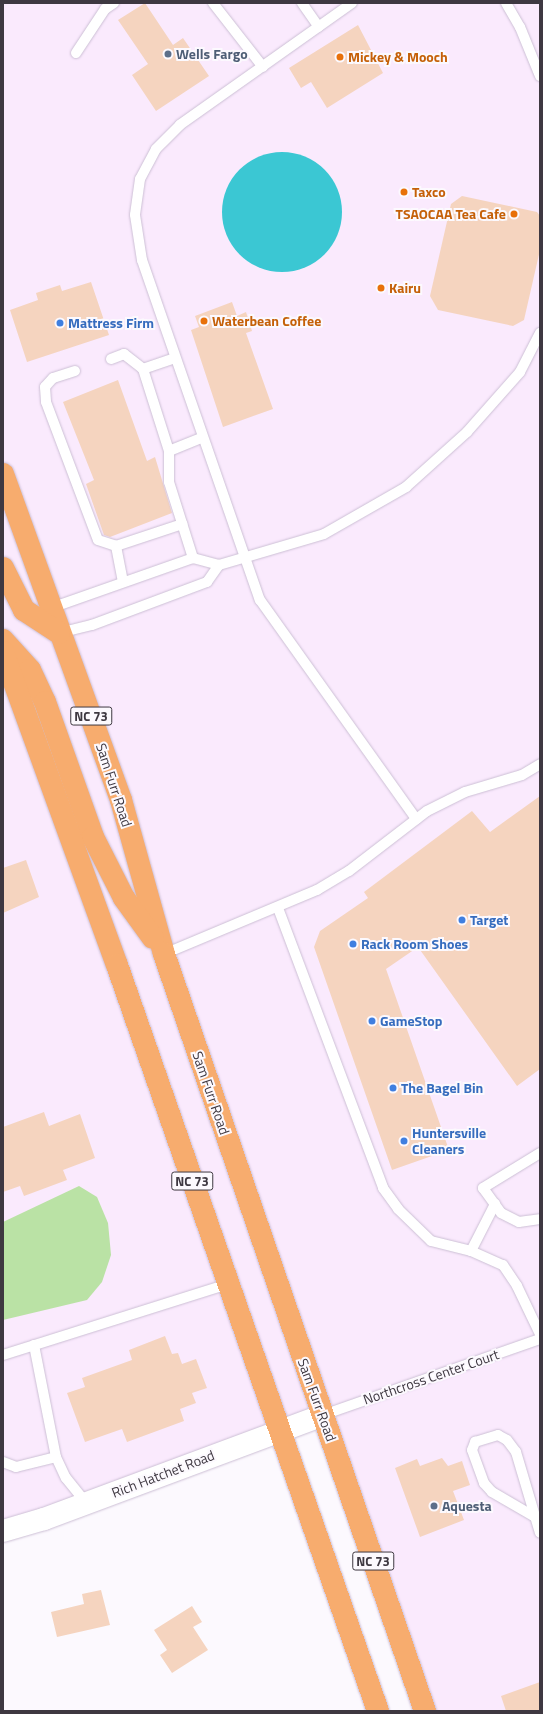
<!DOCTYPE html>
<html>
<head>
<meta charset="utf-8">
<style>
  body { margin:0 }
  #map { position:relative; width:543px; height:1714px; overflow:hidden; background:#fcf9fe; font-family:"Titillium Web",sans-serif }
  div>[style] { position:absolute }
  .commercial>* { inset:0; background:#faeafd }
  .green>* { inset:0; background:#bae2a5 }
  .water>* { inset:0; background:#3bc7d3 }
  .round { border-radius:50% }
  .building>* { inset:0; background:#f5d4bf }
  .roads { filter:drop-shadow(0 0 1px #ccbfd5) drop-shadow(0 0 1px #ccbfd5) }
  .lane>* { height:10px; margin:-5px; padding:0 5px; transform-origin:5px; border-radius:5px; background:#fff }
  .secondary>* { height:22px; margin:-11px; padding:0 11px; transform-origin:11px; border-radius:11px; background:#fff }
  .primary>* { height:22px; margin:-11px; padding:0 11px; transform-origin:11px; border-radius:11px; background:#f7ac6e }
  .dots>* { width:11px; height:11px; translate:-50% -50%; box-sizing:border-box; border:2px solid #fcf9fe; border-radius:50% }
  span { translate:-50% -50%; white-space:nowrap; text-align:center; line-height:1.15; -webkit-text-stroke:4px #fcf9fe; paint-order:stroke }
  .shield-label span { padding:1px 3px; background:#fcf9fe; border:1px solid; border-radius:3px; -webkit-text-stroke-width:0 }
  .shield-label { font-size:13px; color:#3e3841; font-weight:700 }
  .service-label { font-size:14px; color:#4e5e75; font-weight:700 }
  .left { translate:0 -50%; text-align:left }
  .food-label { font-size:14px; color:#c56008; font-weight:700 }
  .right { translate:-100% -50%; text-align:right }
  .shop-label { font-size:14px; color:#366cbe; font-weight:700 }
  .street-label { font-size:14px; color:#3e3841 }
  .frame { position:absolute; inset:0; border:4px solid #3e3841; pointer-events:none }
</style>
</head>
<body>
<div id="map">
  <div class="commercial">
    <i style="clip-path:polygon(3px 3px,540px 3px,540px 1711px,425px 1711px,323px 1415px,3px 1531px)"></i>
  </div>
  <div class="green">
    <i style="clip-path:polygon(79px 1186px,97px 1197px,108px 1223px,111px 1255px,102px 1282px,87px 1300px,3px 1320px,3px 1222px)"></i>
  </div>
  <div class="water">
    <i class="round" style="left:222px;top:152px;width:120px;height:120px"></i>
  </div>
  <div class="building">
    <i style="clip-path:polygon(145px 3px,173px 45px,183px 38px,209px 76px,156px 111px,132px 75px,148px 64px,118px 20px)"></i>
    <i style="clip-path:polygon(358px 25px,383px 73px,327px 108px,311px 82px,301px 88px,289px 68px)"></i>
    <i style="clip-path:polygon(462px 196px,537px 212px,540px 216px,540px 250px,524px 320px,513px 326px,438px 310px,430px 296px,451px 204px)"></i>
    <i style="clip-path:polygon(91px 282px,109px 335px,27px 362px,10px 310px,38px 300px,36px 293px,60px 285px,62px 291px)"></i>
    <i style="clip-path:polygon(232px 302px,237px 316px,246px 312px,252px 331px,246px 333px,273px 409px,223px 427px,191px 330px,199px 327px,195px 316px)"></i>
    <i style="clip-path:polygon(118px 380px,147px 461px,155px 457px,172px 513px,110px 537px,104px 535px,86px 484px,94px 480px,63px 402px)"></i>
    <i style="clip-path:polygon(540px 796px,540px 1069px,517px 1086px,418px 947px,386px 969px,449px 1150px,392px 1170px,314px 947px,320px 931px,368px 898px,364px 892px,472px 811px,490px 832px)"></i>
    <i style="clip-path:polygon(26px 860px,39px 897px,3px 913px,3px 868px)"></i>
    <i style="clip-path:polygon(44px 1112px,49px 1126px,80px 1114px,95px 1158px,63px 1170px,67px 1180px,24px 1196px,20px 1186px,3px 1192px,3px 1127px)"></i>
    <i style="clip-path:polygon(165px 1336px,172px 1354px,178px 1353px,182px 1364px,196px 1359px,207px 1388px,192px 1393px,196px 1403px,180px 1409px,184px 1421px,127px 1442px,122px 1429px,85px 1442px,67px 1393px,85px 1387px,82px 1378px,132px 1360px,129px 1350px)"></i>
    <i style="clip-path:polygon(442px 1458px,448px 1466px,462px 1461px,470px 1485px,453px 1491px,464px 1520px,420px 1537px,395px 1468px,417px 1459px,420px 1466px)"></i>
    <i style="clip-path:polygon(101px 1590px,110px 1625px,57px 1637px,51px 1612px,84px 1604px,82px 1594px)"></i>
    <i style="clip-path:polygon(192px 1606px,202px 1622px,193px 1627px,208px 1650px,172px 1673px,160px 1655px,167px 1650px,154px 1630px)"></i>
    <i style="clip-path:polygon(540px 1682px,540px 1711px,506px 1711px,501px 1696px)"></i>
  </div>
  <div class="roads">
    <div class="lane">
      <i style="left:213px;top:3px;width:81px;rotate:52deg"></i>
      <i style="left:302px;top:3px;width:29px;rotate:55deg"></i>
      <i style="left:352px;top:3px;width:211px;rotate:144.7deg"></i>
      <i style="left:180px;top:125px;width:34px;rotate:135deg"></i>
      <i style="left:156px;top:149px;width:34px;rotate:118deg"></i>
      <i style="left:140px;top:179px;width:36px;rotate:98deg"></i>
      <i style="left:135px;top:215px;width:46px;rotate:81.2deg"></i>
      <i style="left:142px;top:260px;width:360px;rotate:70.9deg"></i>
      <i style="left:260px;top:600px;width:269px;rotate:54.5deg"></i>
      <i style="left:506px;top:3px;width:28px;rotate:60deg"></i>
      <i style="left:520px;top:27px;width:53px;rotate:67.8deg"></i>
      <i style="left:76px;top:53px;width:53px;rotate:-56.6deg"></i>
      <i style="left:105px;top:9px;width:11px;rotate:-34deg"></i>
      <i style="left:175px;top:358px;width:34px;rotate:161deg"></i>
      <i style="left:143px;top:369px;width:86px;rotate:72.4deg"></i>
      <i style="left:169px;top:451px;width:31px;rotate:90deg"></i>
      <i style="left:169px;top:482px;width:80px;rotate:72.5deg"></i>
      <i style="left:111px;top:359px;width:14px;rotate:-21deg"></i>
      <i style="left:124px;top:354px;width:24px;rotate:38deg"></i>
      <i style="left:75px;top:371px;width:23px;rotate:162deg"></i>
      <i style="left:53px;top:378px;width:12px;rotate:132deg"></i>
      <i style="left:45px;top:387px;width:15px;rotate:86deg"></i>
      <i style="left:46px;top:402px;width:147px;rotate:69.4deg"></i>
      <i style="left:98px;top:540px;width:19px;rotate:18deg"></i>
      <i style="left:169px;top:451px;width:35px;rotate:-22deg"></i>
      <i style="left:123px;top:582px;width:37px;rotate:-101deg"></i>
      <i style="left:116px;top:546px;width:70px;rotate:-18.4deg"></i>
      <i style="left:51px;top:608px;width:151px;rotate:-19.4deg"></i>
      <i style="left:193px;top:558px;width:27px;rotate:15deg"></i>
      <i style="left:219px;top:565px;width:109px;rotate:-16.4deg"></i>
      <i style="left:324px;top:534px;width:95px;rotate:-29.8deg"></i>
      <i style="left:406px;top:487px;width:82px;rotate:-42deg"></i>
      <i style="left:467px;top:432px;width:80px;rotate:-48.5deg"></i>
      <i style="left:520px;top:372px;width:44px;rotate:-62.9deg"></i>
      <i style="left:59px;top:633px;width:34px;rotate:-14deg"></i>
      <i style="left:92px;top:625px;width:123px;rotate:-20.5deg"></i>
      <i style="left:207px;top:582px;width:21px;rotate:-55deg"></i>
      <i style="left:278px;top:908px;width:299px;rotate:69.4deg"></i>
      <i style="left:383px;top:1188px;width:26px;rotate:54deg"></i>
      <i style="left:398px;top:1209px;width:46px;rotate:44.1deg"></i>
      <i style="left:431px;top:1241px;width:41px;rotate:14deg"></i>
      <i style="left:471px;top:1251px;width:35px;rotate:24deg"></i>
      <i style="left:503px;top:1265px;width:25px;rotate:56deg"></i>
      <i style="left:517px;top:1286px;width:53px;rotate:64.4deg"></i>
      <i style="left:164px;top:954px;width:166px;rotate:-22.7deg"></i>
      <i style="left:317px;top:890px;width:37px;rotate:-31deg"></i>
      <i style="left:349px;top:871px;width:98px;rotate:-37.6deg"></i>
      <i style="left:427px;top:811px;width:42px;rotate:-26.6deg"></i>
      <i style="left:465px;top:792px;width:59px;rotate:-16.6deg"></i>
      <i style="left:522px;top:775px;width:21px;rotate:-31deg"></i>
      <i style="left:540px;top:1153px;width:67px;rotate:148.4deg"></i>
      <i style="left:483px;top:1188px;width:31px;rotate:54deg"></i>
      <i style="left:501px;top:1213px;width:20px;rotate:27deg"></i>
      <i style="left:519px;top:1222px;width:21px;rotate:-8deg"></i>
      <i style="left:471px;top:1251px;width:53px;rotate:-62.9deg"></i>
      <i style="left:34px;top:1345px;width:114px;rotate:78.9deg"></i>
      <i style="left:56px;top:1457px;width:23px;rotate:65deg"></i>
      <i style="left:66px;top:1478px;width:32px;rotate:51deg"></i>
      <i style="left:3px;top:1355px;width:236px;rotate:-17.5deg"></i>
      <i style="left:323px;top:1415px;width:230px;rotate:-19.3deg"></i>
      <i style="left:3px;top:1462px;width:14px;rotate:21deg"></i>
      <i style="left:16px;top:1467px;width:41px;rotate:-14deg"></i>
      <i style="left:535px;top:1517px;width:50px;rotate:-149.8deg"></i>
      <i style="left:492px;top:1492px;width:12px;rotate:-132deg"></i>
      <i style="left:484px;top:1483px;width:35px;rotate:-110deg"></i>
      <i style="left:472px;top:1450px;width:9px;rotate:-69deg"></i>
      <i style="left:475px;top:1442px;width:24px;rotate:-17deg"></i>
      <i style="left:498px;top:1435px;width:10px;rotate:29deg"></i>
      <i style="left:507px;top:1440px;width:15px;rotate:53deg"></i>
      <i style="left:516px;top:1452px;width:84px;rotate:73.5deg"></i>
    </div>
    <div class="secondary">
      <i style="left:3px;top:1531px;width:43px;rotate:-16.3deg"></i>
      <i style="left:44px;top:1519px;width:298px;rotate:-20.4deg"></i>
    </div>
    <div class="primary">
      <i style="left:3px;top:474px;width:347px;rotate:70.1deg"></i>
      <i style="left:121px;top:800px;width:160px;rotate:74.4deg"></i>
      <i style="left:164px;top:954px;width:801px;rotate:70.98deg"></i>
      <i style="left:3px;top:568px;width:47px;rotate:63.4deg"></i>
      <i style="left:24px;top:610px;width:42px;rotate:33.3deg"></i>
      <i style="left:3px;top:640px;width:40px;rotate:48deg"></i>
      <i style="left:30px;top:670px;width:35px;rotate:65deg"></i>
      <i style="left:45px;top:702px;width:143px;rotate:70.4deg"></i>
      <i style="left:93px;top:837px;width:68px;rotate:63.1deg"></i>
      <i style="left:124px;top:898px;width:49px;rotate:54.1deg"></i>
      <i style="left:3px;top:652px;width:333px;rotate:70deg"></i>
      <i style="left:117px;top:965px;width:790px;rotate:70.72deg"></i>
    </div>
  </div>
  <div class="dots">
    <i style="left:168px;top:54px;background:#5c6f8a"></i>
    <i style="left:340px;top:57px;background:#e8710a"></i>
    <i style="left:404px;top:192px;background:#e8710a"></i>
    <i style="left:514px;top:214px;background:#e8710a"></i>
    <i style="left:381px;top:288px;background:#e8710a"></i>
    <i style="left:204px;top:321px;background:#e8710a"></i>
    <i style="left:60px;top:323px;background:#3f7fe0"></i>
    <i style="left:462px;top:920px;background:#3f7fe0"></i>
    <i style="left:353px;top:944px;background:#3f7fe0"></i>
    <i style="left:372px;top:1021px;background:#3f7fe0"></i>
    <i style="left:393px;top:1088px;background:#3f7fe0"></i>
    <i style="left:404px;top:1141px;background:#3f7fe0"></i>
    <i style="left:434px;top:1506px;background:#5c6f8a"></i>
  </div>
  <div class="shield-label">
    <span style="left:91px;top:716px">NC 73</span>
    <span style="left:192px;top:1181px">NC 73</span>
    <span style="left:373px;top:1561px">NC 73</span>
  </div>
  <div class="service-label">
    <span class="left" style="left:176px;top:54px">Wells Fargo</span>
    <span class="left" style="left:442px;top:1506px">Aquesta</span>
  </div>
  <div class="food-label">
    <span class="left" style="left:348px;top:57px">Mickey &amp; Mooch</span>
    <span class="left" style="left:412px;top:192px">Taxco</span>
    <span class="right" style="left:506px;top:214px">TSAOCAA Tea Cafe</span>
    <span class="left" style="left:389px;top:288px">Kairu</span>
    <span class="left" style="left:212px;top:321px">Waterbean Coffee</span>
  </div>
  <div class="shop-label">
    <span class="left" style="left:68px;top:323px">Mattress Firm</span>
    <span class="left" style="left:470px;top:920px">Target</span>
    <span class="left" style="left:361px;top:944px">Rack Room Shoes</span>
    <span class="left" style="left:380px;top:1021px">GameStop</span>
    <span class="left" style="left:401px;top:1088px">The Bagel Bin</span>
    <span class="left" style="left:412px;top:1141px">Huntersville<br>Cleaners</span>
  </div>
  <div class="street-label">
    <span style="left:114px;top:785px;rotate:72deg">Sam Furr Road</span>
    <span style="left:211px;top:1093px;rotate:71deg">Sam Furr Road</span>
    <span style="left:431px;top:1377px;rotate:-19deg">Northcross Center Court</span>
    <span style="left:317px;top:1400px;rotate:70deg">Sam Furr Road</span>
    <span style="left:163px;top:1474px;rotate:-21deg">Rich Hatchet Road</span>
  </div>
  <div class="frame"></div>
</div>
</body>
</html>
